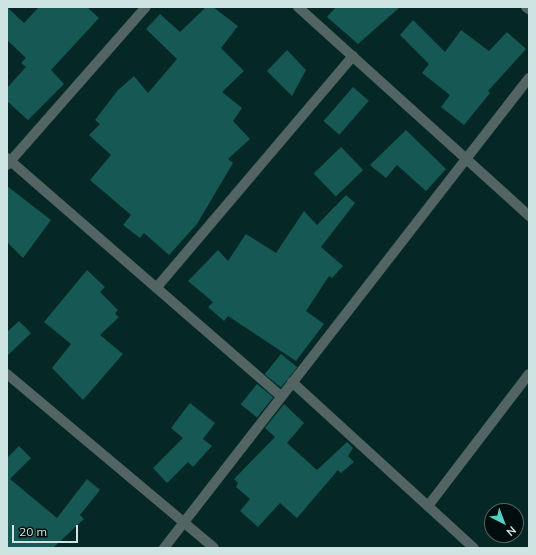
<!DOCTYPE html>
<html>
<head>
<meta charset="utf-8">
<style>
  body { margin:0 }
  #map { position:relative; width:536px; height:555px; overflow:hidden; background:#052725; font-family:Mulish,sans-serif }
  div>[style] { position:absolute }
  .building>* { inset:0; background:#155854; transform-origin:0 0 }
  .minor>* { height:10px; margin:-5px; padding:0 5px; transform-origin:5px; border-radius:5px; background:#536563 }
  span { translate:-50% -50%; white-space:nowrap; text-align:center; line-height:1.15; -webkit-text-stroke:3.5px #010e0d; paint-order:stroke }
  .frame { position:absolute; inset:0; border:8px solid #cee4e2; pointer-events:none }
  .north { position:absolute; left:484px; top:503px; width:40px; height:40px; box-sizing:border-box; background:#010e0d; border:1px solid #536462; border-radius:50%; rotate:138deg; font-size:11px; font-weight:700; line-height:16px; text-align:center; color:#cee4e2 }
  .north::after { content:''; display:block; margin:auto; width:14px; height:18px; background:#55cec4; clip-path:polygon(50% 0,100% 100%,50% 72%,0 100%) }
  .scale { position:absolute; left:12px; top:525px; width:66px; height:18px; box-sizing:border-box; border:2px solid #cee4e2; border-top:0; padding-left:5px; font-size:12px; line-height:14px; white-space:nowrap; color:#cee4e2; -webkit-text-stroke:3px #010e0d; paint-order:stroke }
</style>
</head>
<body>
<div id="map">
  <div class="building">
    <i style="clip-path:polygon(7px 7px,24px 23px,39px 7px,87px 7px,99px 18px,51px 70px,64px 84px,28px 120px,7px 101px,7px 88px,26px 67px,21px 63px,26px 58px,7px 40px)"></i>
    <i style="clip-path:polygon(206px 7px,213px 7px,238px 26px,221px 48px,244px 71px,222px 92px,242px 108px,233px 121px,250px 139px,228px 159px,233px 163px,197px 224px,169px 255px,144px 233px,140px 238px,123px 225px,131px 215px,90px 180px,111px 155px,89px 135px,100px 124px,95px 120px,118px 90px,134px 76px,148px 93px,177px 59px,146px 29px,160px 14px,180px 32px)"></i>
    <i style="clip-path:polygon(336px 7px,400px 7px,358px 44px,327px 17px)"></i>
    <i style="clip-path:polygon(413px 20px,445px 52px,461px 30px,489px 51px,507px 32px,526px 49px,488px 91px,490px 93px,464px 125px,441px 107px,450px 95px,422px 73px,429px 64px,400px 35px)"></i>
    <i style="clip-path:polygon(287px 50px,306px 70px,292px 96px,267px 71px)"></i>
    <i style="left:353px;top:87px;width:21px;height:45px;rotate:41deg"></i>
    <i style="clip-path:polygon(406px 130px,446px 169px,426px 191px,397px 165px,386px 178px,370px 165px)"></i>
    <i style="left:341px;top:147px;width:32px;height:38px;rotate:46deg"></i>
    <i style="clip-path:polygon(7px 186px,51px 220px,23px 258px,7px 242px)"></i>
    <i style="clip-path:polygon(346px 195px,355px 203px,321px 247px,343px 266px,332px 278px,329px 276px,306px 311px,324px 324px,296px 361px,228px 316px,224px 321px,208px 307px,213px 302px,188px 281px,218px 250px,228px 261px,246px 234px,276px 253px,304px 211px,317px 225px)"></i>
    <i style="clip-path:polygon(87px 270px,105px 287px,100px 292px,118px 310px,115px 314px,119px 317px,100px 335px,123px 354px,83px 400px,52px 368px,71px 344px,44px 322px)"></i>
    <i style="clip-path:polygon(19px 321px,31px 333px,7px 356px,7px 332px)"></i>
    <i style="left:281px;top:354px;width:21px;height:26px;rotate:39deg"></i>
    <i style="left:257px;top:384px;width:21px;height:26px;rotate:39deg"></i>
    <i style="clip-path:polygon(190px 403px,215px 423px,203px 439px,212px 446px,193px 467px,188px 462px,167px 483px,153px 468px,183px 438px,171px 428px)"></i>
    <i style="clip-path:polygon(284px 404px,304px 423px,287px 443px,317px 470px,347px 442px,353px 448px,348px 456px,354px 462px,341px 473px,338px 470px,297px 518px,280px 503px,258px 527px,240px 511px,250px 499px,236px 487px,238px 483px,234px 479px,275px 437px,265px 428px)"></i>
    <i style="clip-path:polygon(19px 446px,31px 458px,10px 479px,57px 518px,87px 479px,100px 490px,80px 515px,84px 519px,53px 548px,7px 548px,7px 458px)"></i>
  </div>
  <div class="minor">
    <i style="left:298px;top:7px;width:312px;rotate:42.1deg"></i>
    <i style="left:526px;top:7px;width:4px;rotate:34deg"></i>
    <i style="left:7px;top:158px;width:363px;rotate:41deg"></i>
    <i style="left:7px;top:165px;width:210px;rotate:-48.7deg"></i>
    <i style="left:157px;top:287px;width:303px;rotate:-49.7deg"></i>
    <i style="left:7px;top:374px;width:270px;rotate:40deg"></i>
    <i style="left:292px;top:382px;width:246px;rotate:42.4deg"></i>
    <i style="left:428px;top:506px;width:166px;rotate:-52.6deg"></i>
    <i style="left:164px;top:548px;width:595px;rotate:-52.17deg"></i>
  </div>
  <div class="frame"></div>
  <div class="north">N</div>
  <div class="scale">20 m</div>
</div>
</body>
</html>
